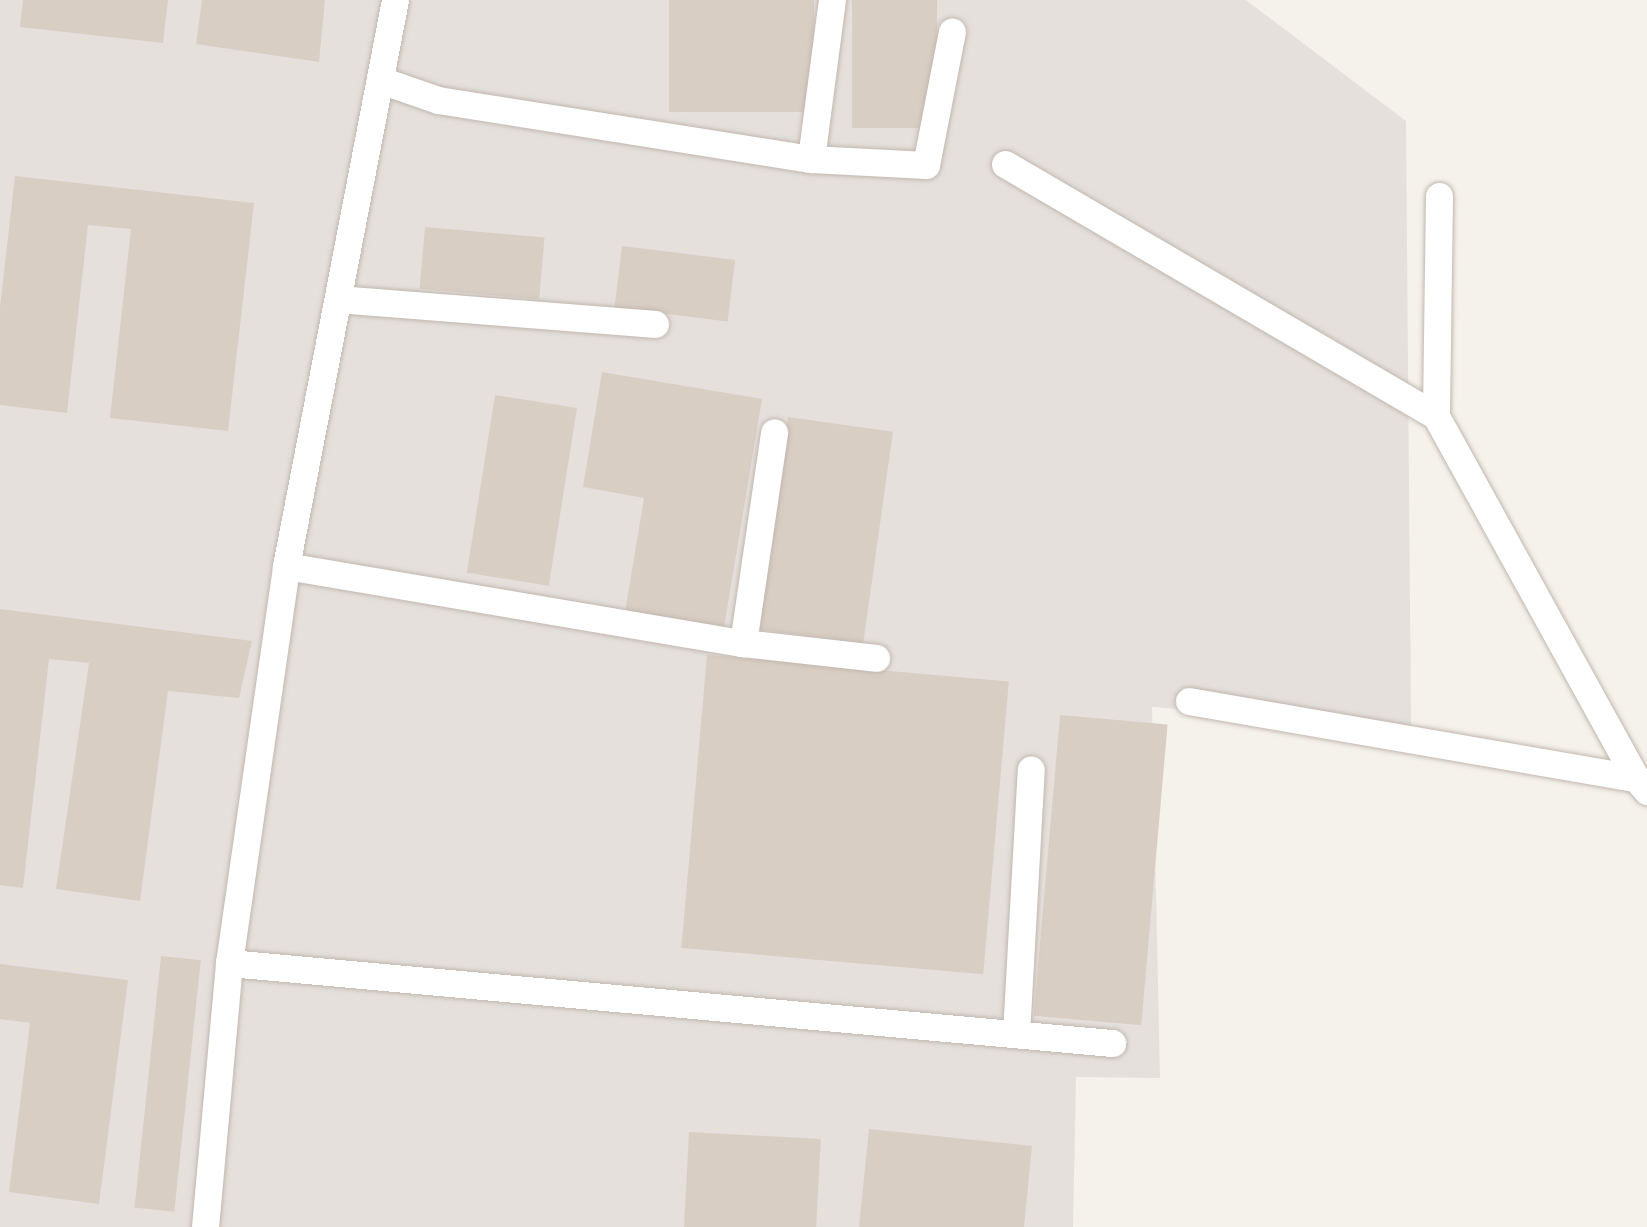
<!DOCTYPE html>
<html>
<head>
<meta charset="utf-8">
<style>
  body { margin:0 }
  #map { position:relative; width:1647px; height:1227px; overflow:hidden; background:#f5f1eb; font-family:Quicksand,sans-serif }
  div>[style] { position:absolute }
  .industrial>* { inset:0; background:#e5e0dc }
  .building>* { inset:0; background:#d9cec4; transform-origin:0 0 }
  .roads { filter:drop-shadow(0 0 2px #c1b7ae) drop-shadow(0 0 2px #c1b7ae) }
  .minor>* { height:27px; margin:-13.5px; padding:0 13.5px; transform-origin:13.5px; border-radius:13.5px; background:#fff }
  span { translate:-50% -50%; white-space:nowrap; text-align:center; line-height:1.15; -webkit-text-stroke:4.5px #fff; paint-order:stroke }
</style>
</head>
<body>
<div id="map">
  <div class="industrial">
    <i style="clip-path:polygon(0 0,1246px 0,1406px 121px,1411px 726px,1152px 707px,1160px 1078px,1076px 1077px,1073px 1227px,0 1227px)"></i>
  </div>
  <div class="building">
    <i style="clip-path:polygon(23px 0,168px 0,163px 43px,20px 27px)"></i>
    <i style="clip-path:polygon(202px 0,325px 0,319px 62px,196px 44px)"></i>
    <i style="left:669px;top:0;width:145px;height:112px"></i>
    <i style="left:852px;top:0;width:85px;height:128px"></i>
    <i style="clip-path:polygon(15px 176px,254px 203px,228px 431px,110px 418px,131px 229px,88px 225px,67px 413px,0 405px,0 307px)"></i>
    <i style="left:425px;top:227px;width:120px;height:62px;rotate:5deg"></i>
    <i style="left:622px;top:246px;width:114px;height:62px;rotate:7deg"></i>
    <i style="clip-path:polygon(602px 372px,762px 399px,724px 628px,625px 612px,644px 498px,583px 487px)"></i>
    <i style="left:495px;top:395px;width:83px;height:180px;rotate:9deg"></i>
    <i style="left:788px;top:417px;width:106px;height:214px;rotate:8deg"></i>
    <i style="clip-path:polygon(0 609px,252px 641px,239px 698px,168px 691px,140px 901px,56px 889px,89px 663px,49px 659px,23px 888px,0 885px)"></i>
    <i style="left:707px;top:655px;width:303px;height:294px;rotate:5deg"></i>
    <i style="left:1060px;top:715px;width:108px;height:302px;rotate:5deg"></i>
    <i style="left:161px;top:956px;width:40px;height:253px;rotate:6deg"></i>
    <i style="clip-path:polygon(0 964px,128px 980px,99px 1204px,9px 1192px,30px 1023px,0 1019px)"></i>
    <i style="clip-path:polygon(869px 1129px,1032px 1146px,1024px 1227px,859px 1227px)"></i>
    <i style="left:689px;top:1132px;width:132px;height:95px;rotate:3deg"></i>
  </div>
  <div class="roads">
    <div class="minor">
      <i style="left:380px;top:80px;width:61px;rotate:19deg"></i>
      <i style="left:438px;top:100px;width:378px;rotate:9deg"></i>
      <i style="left:811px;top:159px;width:115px;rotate:3deg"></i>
      <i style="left:926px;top:165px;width:136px;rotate:-79deg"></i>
      <i style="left:811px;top:159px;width:160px;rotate:-82.5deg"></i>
      <i style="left:1005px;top:164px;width:499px;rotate:30.3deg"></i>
      <i style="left:1439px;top:196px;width:220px;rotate:90.8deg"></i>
      <i style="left:1436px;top:416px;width:414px;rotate:61.1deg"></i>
      <i style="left:1636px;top:778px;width:17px;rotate:50deg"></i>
      <i style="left:338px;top:299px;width:318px;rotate:4.5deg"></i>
      <i style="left:286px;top:566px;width:463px;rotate:9.6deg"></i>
      <i style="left:743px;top:643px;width:134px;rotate:6.4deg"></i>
      <i style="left:743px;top:643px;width:213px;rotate:-81.6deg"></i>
      <i style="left:1189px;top:701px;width:454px;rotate:9.8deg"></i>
      <i style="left:229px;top:963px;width:887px;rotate:5.18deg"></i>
      <i style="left:1016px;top:1034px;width:265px;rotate:-86.8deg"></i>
      <i style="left:205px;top:1227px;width:265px;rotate:-84.8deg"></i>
      <i style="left:229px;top:963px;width:401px;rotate:-81.8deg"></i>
      <i style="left:286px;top:566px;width:576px;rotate:-79.1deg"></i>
    </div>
  </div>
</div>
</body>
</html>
